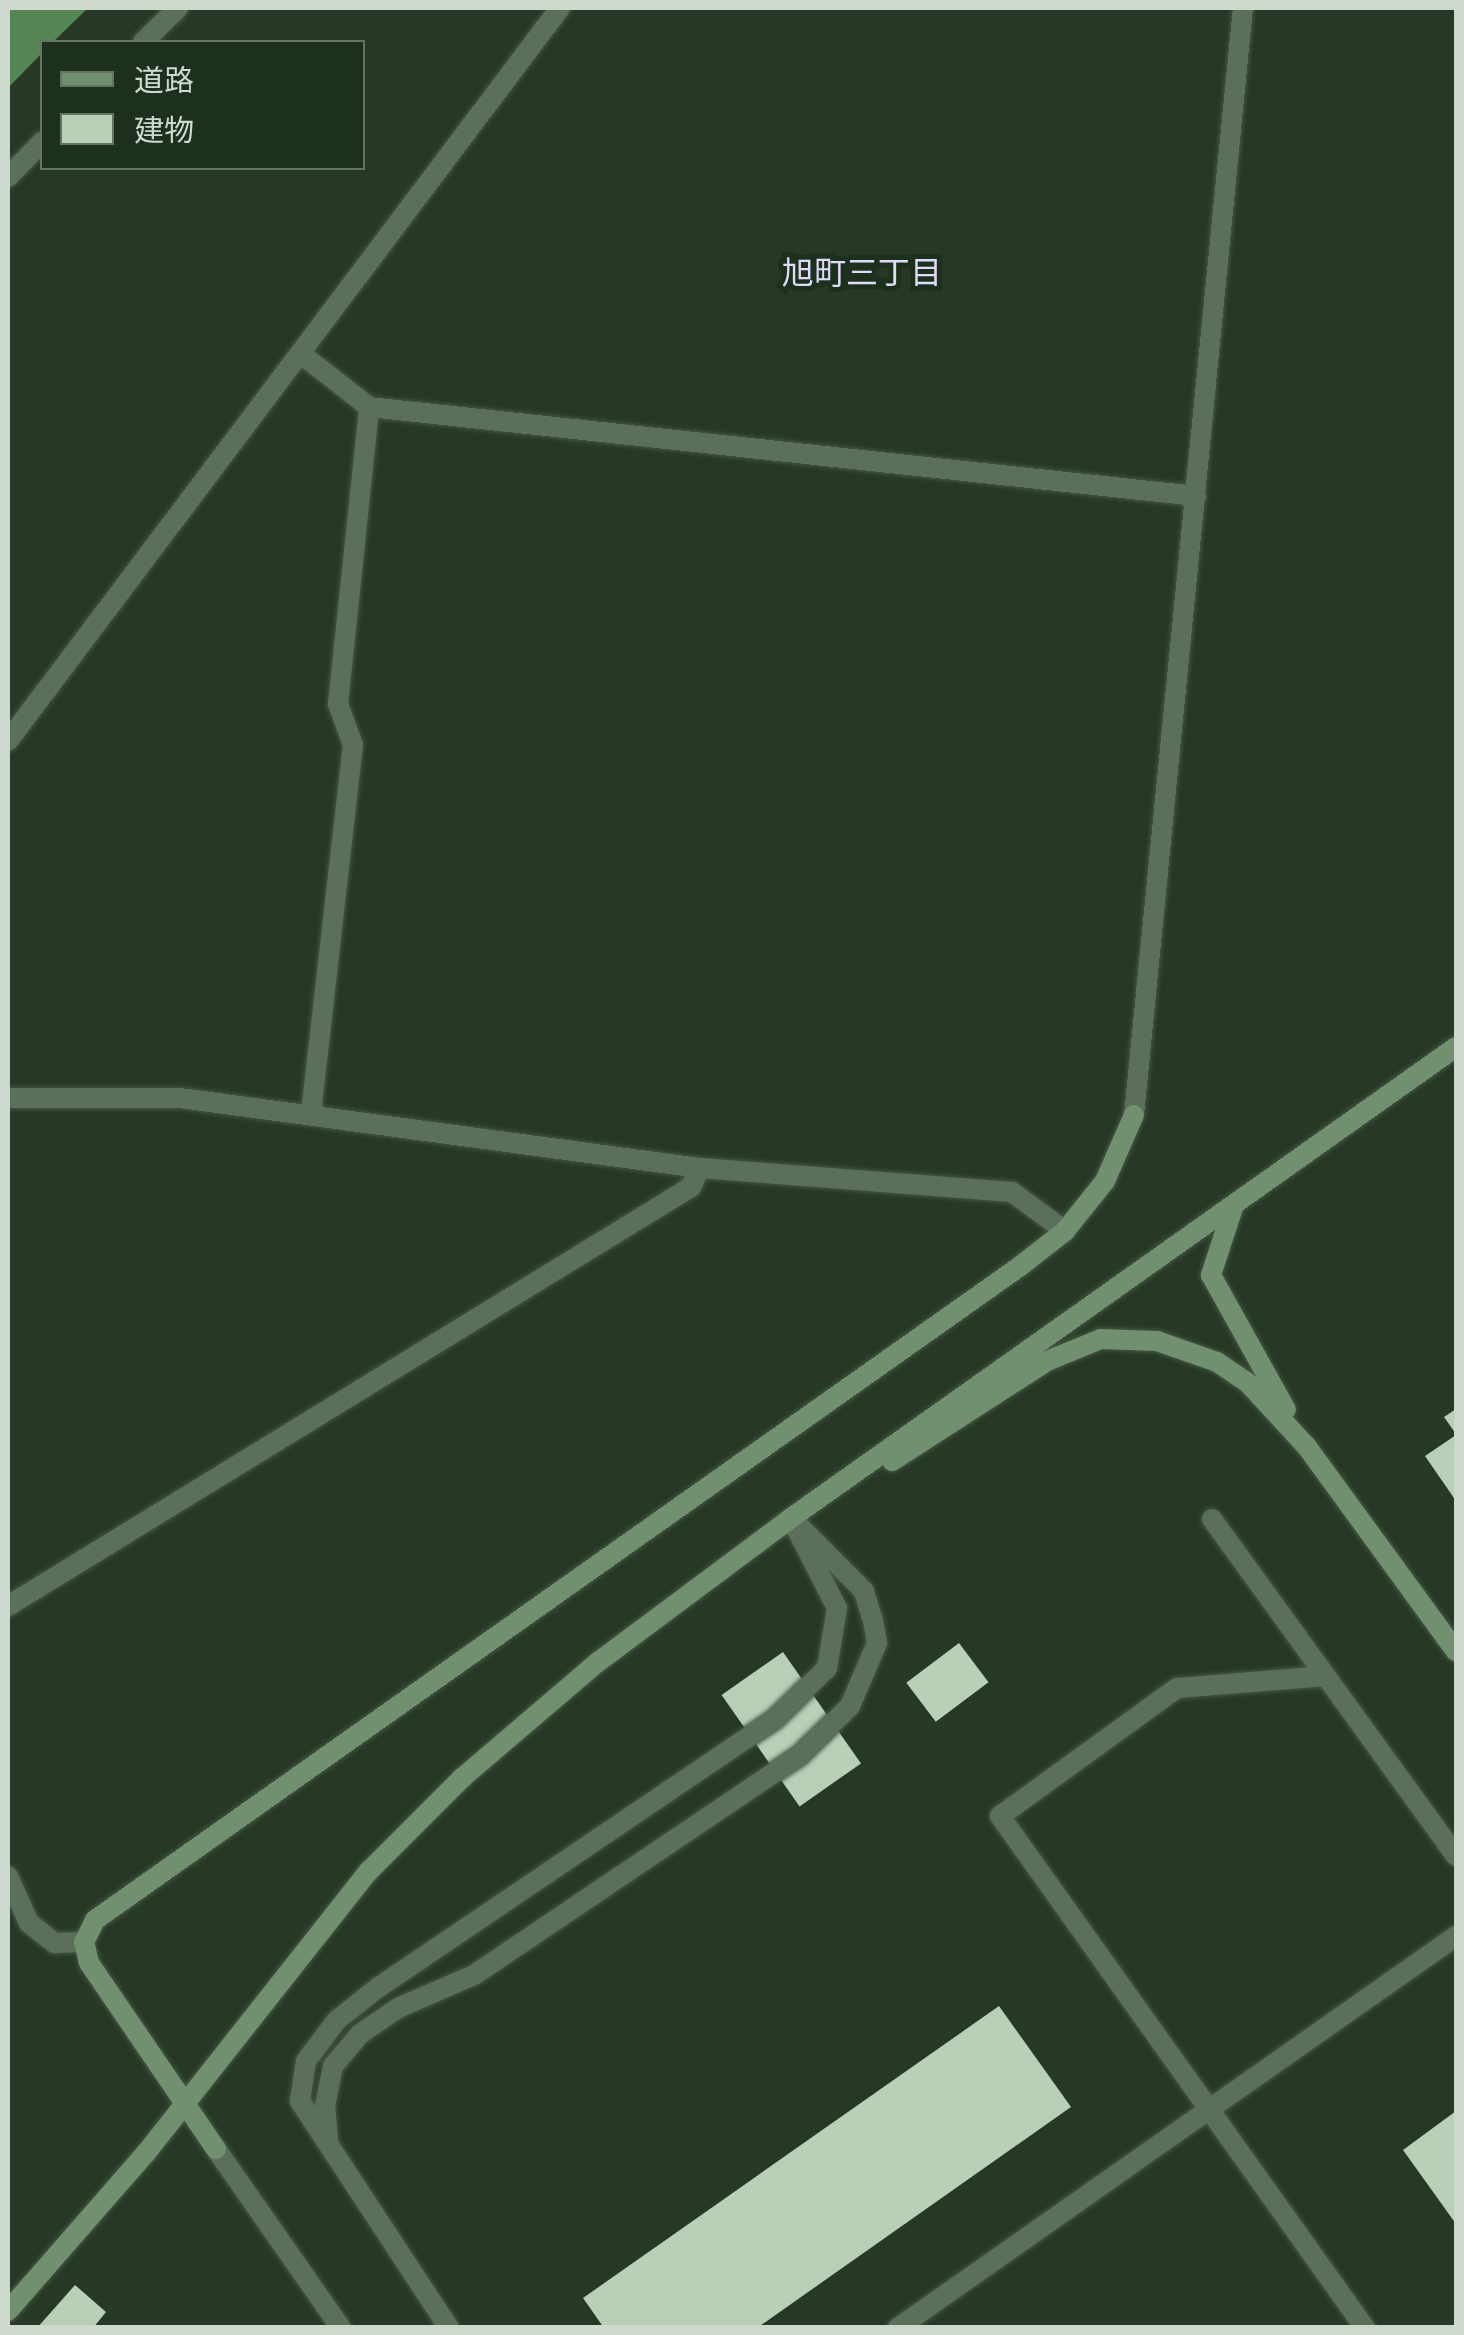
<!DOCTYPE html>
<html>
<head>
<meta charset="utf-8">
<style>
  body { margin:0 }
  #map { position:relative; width:1464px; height:2335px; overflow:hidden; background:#273926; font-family:"Source Sans 3","Noto Sans JP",sans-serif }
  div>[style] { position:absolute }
  .water>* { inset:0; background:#558555 }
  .building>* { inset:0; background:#b9cfb8; transform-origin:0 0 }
  .roads { filter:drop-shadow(0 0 2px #455644) drop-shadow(0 0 2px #455644) }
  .lane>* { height:20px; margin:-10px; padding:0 10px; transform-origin:10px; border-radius:10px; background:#5b6f5a }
  .street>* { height:20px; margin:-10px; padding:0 10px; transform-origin:10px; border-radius:10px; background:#5b6f5a }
  .secondary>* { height:20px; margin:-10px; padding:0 10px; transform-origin:10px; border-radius:10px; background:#70906f }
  span { translate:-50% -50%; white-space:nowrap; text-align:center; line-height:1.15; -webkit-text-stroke:10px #1d2f1d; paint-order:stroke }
  .neighbourhood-label { font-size:32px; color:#dfdaf7 }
  .frame { position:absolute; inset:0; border:10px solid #ced9cd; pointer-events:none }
  .legend { position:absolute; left:40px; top:40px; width:325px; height:130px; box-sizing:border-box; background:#1d2f1d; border:2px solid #647363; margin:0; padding:12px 18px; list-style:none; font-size:30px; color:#ced9cd }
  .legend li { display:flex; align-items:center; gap:20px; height:50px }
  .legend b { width:50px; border:2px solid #647363 }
</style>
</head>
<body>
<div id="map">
  <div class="water">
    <i style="clip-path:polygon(8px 8px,88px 8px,53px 42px,42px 42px,42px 53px,8px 88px)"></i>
  </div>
  <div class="building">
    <i style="clip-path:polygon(1456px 1409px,1456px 1434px,1444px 1417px)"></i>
    <i style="clip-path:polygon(1456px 1435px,1456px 1501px,1425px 1456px)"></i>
    <i style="left:959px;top:1643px;width:49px;height:66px;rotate:53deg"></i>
    <i style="left:783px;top:1652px;width:136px;height:75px;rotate:55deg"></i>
    <i style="clip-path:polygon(999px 2006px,1071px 2107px,757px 2328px,604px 2328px,583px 2298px)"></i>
    <i style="clip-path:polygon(1456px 2111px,1456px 2224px,1403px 2150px)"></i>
    <i style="clip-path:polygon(75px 2285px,106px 2312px,93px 2328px,37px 2328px)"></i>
  </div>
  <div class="roads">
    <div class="lane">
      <i style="left:1212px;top:1519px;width:416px;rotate:54.1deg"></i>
      <i style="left:1326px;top:1676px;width:149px;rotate:175.4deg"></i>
      <i style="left:1177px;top:1688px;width:218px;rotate:144.1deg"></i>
      <i style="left:1000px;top:1816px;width:629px;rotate:54.52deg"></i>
      <i style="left:328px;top:2139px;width:33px;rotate:-95deg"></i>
      <i style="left:325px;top:2106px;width:41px;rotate:-78.7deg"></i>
      <i style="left:333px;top:2066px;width:42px;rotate:-49.8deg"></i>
      <i style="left:360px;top:2034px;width:46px;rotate:-34.4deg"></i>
      <i style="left:398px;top:2008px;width:83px;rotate:-23.5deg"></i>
      <i style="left:474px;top:1975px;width:393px;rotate:-34deg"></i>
      <i style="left:800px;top:1755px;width:70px;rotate:-44.4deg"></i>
      <i style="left:850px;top:1706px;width:69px;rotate:-66.8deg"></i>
      <i style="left:877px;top:1643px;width:22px;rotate:-100deg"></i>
      <i style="left:873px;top:1621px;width:31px;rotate:-107deg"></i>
      <i style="left:864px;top:1591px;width:91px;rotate:-135deg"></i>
      <i style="left:449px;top:2328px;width:272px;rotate:-123.3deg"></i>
      <i style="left:300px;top:2101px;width:40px;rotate:-81.5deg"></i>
      <i style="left:306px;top:2061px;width:51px;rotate:-52.9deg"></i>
      <i style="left:337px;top:2020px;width:53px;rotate:-38.2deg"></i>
      <i style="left:379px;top:1987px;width:478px;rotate:-34.1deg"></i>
      <i style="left:775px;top:1719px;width:73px;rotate:-44.4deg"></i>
      <i style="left:827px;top:1668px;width:61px;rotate:-80.5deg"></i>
      <i style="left:837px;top:1608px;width:101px;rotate:-117.1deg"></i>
      <i style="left:898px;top:2328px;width:682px;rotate:-35.09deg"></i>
    </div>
    <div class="street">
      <i style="left:143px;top:42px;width:49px;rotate:-44.2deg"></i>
      <i style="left:8px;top:177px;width:49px;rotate:-45.8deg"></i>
      <i style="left:300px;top:353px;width:88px;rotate:38deg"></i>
      <i style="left:369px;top:407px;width:832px;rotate:6.14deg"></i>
      <i style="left:8px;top:741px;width:918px;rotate:-53.02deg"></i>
      <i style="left:8px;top:1098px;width:172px"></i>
      <i style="left:180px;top:1098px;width:525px;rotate:7.67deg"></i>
      <i style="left:700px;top:1168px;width:313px;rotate:4.4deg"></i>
      <i style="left:1012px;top:1192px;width:66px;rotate:36.3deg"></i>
      <i style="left:311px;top:1113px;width:370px;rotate:-83.5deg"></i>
      <i style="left:353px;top:745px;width:44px;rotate:-110.1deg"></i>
      <i style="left:338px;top:704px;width:299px;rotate:-84deg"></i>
      <i style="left:1134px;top:1115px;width:1112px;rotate:-84.38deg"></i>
      <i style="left:8px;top:1606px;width:801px;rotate:-31.53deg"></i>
      <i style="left:691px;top:1187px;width:21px;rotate:-65deg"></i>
      <i style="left:8px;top:1876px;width:51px;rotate:65.9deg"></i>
      <i style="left:29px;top:1923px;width:33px;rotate:38deg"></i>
      <i style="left:55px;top:1943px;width:29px;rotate:-2deg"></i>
      <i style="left:216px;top:2149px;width:218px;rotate:55.1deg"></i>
    </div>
    <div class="secondary">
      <i style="left:1233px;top:1208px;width:71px;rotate:108.2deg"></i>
      <i style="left:1211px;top:1275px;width:154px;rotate:60.9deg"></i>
      <i style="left:892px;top:1461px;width:184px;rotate:-32.8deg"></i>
      <i style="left:1047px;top:1361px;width:58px;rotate:-22.2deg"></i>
      <i style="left:1101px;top:1339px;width:56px;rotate:2deg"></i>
      <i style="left:1157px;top:1341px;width:64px;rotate:19.3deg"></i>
      <i style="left:1217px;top:1362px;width:37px;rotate:34deg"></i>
      <i style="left:1248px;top:1383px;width:87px;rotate:47.3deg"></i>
      <i style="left:1307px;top:1447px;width:253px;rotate:53.9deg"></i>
      <i style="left:216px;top:2149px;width:225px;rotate:-124.3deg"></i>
      <i style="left:89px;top:1963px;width:22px;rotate:-103deg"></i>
      <i style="left:84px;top:1942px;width:25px;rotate:-63deg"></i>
      <i style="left:95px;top:1920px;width:1131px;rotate:-35.25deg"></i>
      <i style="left:1019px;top:1267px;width:58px;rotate:-38deg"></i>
      <i style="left:1065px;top:1231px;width:64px;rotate:-51.3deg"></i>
      <i style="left:1105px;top:1181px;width:72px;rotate:-66.3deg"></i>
      <i style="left:8px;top:2311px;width:210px;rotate:-48.9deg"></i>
      <i style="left:146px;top:2153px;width:360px;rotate:-51.7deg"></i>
      <i style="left:369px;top:1871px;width:132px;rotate:-45deg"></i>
      <i style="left:462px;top:1778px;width:179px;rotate:-40.5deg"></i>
      <i style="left:598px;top:1662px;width:241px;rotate:-36.7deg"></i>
      <i style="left:791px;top:1518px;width:815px;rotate:-35.31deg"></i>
    </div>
  </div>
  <div class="neighbourhood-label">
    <span style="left:862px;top:274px">旭町三丁目</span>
  </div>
  <div class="frame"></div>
  <ul class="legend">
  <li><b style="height:12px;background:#70906f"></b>道路</li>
  <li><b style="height:28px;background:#b9cfb8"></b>建物</li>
  </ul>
</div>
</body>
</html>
